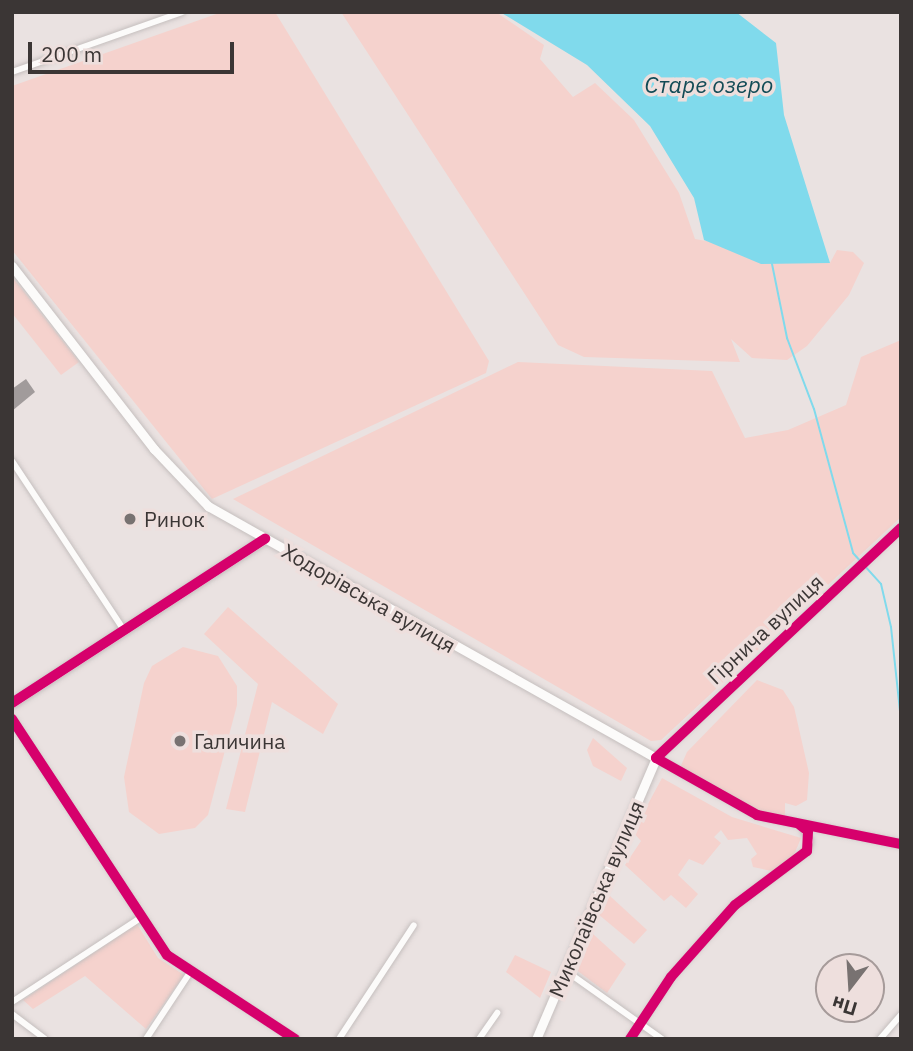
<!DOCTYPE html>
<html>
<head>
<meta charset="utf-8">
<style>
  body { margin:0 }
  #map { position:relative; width:913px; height:1051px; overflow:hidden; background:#eae2e1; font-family:"IBM Plex Sans",sans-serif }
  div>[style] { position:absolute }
  .green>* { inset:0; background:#f5d2cd }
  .water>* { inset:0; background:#80daec }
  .stream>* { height:2px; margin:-1px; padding:0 1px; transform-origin:1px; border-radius:1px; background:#80daec }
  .building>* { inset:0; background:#a19b9b }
  .roads { filter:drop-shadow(0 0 2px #c5bfbe) drop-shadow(0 0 2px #c5bfbe) }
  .street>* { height:6px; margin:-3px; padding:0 3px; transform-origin:3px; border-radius:3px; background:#fcfbfa }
  .secondary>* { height:9px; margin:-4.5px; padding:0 4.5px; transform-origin:4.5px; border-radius:4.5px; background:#fcfbfa }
  .cycleway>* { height:10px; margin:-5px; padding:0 5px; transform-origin:5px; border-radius:5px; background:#d6006c }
  .dots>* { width:19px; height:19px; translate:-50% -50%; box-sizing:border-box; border:4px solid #eedfdd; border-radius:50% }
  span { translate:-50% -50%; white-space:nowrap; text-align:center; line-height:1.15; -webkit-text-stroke:7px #eedfdd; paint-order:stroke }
  .poi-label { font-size:21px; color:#3b3635 }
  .left { translate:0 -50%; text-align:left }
  .street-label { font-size:21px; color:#3b3635 }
  .water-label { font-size:23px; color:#124b56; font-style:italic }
  .frame { position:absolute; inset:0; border:14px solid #3b3635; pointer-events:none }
  .north { position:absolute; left:815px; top:953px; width:70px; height:70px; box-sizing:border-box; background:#eedfdd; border:2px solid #a69b9a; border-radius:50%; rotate:197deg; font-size:19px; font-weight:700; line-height:28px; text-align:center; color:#3b3635 }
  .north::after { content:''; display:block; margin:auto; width:24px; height:32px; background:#787271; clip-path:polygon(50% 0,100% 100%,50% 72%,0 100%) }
  .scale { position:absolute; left:28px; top:42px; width:206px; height:32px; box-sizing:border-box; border:4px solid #3b3635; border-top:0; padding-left:9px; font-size:21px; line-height:24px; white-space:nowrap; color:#3b3635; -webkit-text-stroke:5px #eedfdd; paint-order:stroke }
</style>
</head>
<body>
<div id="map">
  <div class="green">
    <i style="clip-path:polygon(222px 12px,275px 12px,489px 361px,486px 373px,212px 499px,12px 250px,12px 86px)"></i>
    <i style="clip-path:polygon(341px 12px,496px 12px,544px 45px,540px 59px,573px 97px,595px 83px,634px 120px,679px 193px,695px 239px,830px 263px,837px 250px,853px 252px,864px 263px,849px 295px,807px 346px,787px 360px,752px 358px,731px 339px,740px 362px,584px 357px,558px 345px)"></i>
    <i style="clip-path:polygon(14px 279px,79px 362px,61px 375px,12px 313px)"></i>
    <i style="clip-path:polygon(901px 340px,901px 517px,661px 740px,651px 741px,233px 499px,518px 362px,712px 371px,745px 438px,788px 430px,846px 405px,861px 357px)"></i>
    <i style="clip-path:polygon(228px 607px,338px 704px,323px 734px,272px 702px,245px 812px,226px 809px,258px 684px,204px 634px)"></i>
    <i style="clip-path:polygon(183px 647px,218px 656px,237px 686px,237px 705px,208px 815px,195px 828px,159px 834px,129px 812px,124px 777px,144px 683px,152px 666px)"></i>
    <i style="clip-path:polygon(757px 680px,783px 690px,794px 707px,809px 773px,807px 800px,796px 806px,785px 803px,785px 817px,746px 807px,679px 770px,687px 752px)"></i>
    <i style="clip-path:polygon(593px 738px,627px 768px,621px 781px,593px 766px,587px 750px)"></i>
    <i style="clip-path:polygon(662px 778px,732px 817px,801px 838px,786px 874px,753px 867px,751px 859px,757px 854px,747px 838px,728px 840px,721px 830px,714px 837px,721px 843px,703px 865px,689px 859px,678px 875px,698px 894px,686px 908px,671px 895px,664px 901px,625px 865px,641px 841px,633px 832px)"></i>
    <i style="clip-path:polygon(610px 896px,647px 930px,634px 944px,598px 914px)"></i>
    <i style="clip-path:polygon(137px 924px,158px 958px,184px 975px,146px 1029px,85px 976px,33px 1009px,23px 1000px)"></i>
    <i style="clip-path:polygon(593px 934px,626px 964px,607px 993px,575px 969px)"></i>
    <i style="clip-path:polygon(515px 955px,551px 972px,540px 998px,506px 972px)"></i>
  </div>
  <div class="water">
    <i style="clip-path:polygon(500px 12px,736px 12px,776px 43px,784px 115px,830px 263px,761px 264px,704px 240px,694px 198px,650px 126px,587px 65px)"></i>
  </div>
  <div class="stream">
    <i style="left:772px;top:264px;width:76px;rotate:78.5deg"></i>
    <i style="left:787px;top:338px;width:76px;rotate:69.2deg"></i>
    <i style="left:814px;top:409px;width:149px;rotate:74.8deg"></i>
    <i style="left:853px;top:553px;width:42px;rotate:47.9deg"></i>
    <i style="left:881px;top:584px;width:44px;rotate:76.9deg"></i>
    <i style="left:891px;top:627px;width:94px;rotate:83.9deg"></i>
    <i style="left:900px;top:845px;width:34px;rotate:88deg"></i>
  </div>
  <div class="building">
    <i style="clip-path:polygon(26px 379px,35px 392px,12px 411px,12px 389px)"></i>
  </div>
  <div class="roads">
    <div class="street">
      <i style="left:12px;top:72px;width:180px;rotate:-19.4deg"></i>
      <i style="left:12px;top:461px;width:203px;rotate:56.5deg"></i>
      <i style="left:901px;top:528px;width:336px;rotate:136.8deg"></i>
      <i style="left:656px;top:758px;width:116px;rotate:29.4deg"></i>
      <i style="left:757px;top:815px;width:147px;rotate:11.4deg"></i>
      <i style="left:12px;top:719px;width:282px;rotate:56.7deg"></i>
      <i style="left:167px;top:955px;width:153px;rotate:33.3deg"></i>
      <i style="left:566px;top:971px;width:118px;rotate:35.3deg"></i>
      <i style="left:12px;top:1002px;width:155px;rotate:-33.2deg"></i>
      <i style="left:12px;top:1014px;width:41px;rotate:37.1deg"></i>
      <i style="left:146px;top:1039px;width:82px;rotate:-56.5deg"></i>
      <i style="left:339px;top:1039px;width:136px;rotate:-56.7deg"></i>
      <i style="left:479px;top:1039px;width:32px;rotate:-55deg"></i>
      <i style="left:630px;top:1039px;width:74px;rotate:-56.5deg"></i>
      <i style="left:671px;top:977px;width:96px;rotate:-48.4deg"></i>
      <i style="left:735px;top:905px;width:90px;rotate:-36.9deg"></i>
      <i style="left:807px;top:851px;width:10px;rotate:-73deg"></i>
      <i style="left:810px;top:841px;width:17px;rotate:-118deg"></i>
      <i style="left:880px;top:1039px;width:32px;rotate:-49deg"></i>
    </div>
    <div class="secondary">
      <i style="left:12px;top:266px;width:232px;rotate:52.2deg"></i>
      <i style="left:154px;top:449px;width:79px;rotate:46.5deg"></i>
      <i style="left:208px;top:506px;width:514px;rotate:29.36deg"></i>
      <i style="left:656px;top:758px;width:306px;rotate:113.1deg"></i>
      <i style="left:12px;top:703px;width:302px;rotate:-33deg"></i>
    </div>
  </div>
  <div class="cycleway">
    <i style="left:901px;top:528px;width:336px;rotate:136.8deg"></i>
    <i style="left:656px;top:758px;width:116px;rotate:29.4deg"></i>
    <i style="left:757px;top:815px;width:147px;rotate:11.4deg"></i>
    <i style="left:12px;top:703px;width:302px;rotate:-33deg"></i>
    <i style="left:12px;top:719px;width:282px;rotate:56.7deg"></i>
    <i style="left:167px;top:955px;width:153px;rotate:33.3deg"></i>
    <i style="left:630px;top:1039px;width:74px;rotate:-56.5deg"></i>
    <i style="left:671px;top:977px;width:96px;rotate:-48.4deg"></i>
    <i style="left:735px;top:905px;width:90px;rotate:-36.9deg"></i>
    <i style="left:807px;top:851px;width:20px;rotate:-87deg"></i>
    <i style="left:808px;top:831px;width:10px;rotate:-143deg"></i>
  </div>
  <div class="dots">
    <i style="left:130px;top:519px;background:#787271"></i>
    <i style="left:180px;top:741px;background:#787271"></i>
  </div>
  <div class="poi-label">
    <span class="left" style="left:144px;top:519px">Ринок</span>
    <span class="left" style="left:194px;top:741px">Галичина</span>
  </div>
  <div class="street-label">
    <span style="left:369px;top:598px;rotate:30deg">Ходорівська вулиця</span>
    <span style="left:765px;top:629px;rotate:-43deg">Гірнича вулиця</span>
    <span style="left:596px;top:899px;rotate:-67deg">Миколаївська вулиця</span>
  </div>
  <div class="water-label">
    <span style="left:709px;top:84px">Старе озеро</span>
  </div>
  <div class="frame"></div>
  <div class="north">Пн</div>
  <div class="scale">200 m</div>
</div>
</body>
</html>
